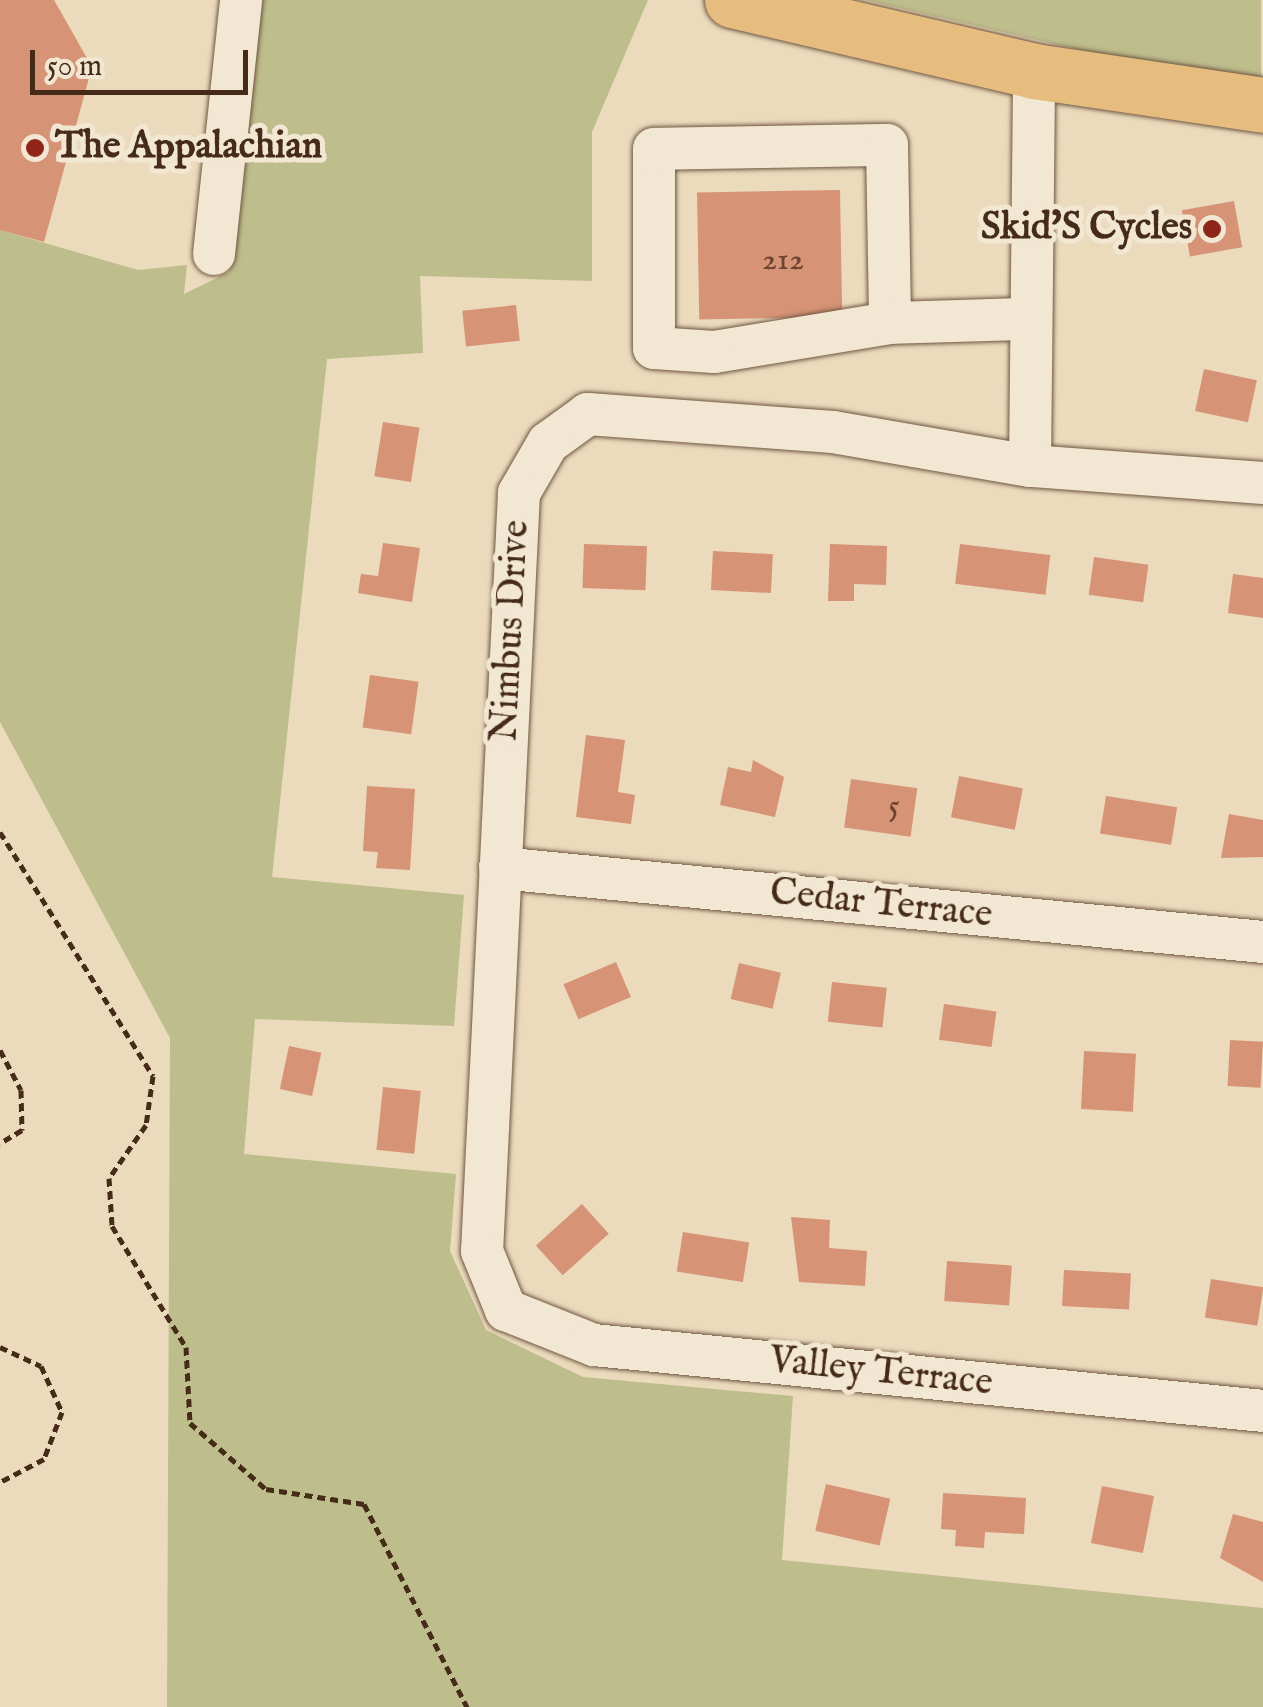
<!DOCTYPE html>
<html>
<head>
<meta charset="utf-8">
<style>
  body { margin:0 }
  #map { position:relative; width:1263px; height:1707px; overflow:hidden; background:#ebdabc; font-family:"IM FELL English",serif }
  div>[style] { position:absolute }
  .green>* { inset:0; background:#bebd8c }
  .building>* { inset:0; background:#d69376; transform-origin:0 0 }
  .path>* { height:5px; margin-top:-2.5px; transform-origin:0; background:repeating-linear-gradient(90deg,#472b19 0 8px,transparent 0 13px) }
  .roads { filter:drop-shadow(0 0 2px #705742) drop-shadow(0 0 2px #705742) }
  .minor>* { height:42px; margin:-21px; padding:0 21px; transform-origin:21px; border-radius:21px; background:#f2e7d3 }
  .major>* { height:55px; margin:-27.5px; padding:0 27.5px; transform-origin:27.5px; border-radius:27.5px; background:#e6bd7e }
  .dots>* { width:28px; height:28px; translate:-50% -50%; box-sizing:border-box; border:5px solid #f2e7d3; border-radius:50% }
  span { translate:-50% -50%; white-space:nowrap; text-align:center; line-height:1.15; -webkit-text-stroke:10px #f2e7d3; paint-order:stroke }
  .number-label { font-size:32px; color:#6b4530 }
  .number-label span { -webkit-text-stroke-width:0 }
  .poi-label { font-size:38px; color:#472b19; font-weight:700 }
  .left { translate:0 -50%; text-align:left }
  .right { translate:-100% -50%; text-align:right }
  .street-label { font-size:38px; color:#472b19 }
  .scale { position:absolute; left:30px; top:50px; width:218px; height:45px; box-sizing:border-box; border:5px solid #472b19; border-top:0; padding-left:12px; font-size:30px; line-height:35px; white-space:nowrap; color:#472b19; -webkit-text-stroke:8px #f2e7d3; paint-order:stroke }
</style>
</head>
<body>
<div id="map">
  <div class="green">
    <i style="clip-path:polygon(258px 0,648px 0,592px 132px,592px 281px,420px 276px,423px 353px,327px 359px,272px 877px,464px 895px,454px 1026px,255px 1019px,244px 1154px,456px 1174px,450px 1251px,486px 1330px,583px 1377px,793px 1396px,782px 1560px,1263px 1608px,1263px 1707px,167px 1707px,170px 1038px,0 722px,0 230px,138px 270px,187px 265px,184px 294px,229px 272px)"></i>
    <i style="clip-path:polygon(865px 0,1261px 0,1261px 77px,1119px 59px)"></i>
  </div>
  <div class="building">
    <i style="clip-path:polygon(0 0,54px 0,92px 67px,44px 242px,0 230px)"></i>
    <i style="left:840px;top:190px;width:127px;height:143px;rotate:89deg"></i>
    <i style="left:1234px;top:201px;width:47px;height:53px;rotate:80deg"></i>
    <i style="left:516px;top:305px;width:36px;height:54px;rotate:84deg"></i>
    <i style="left:1204px;top:369px;width:54px;height:43px;rotate:12deg"></i>
    <i style="left:383px;top:422px;width:37px;height:55px;rotate:9deg"></i>
    <i style="clip-path:polygon(383px 543px,420px 548px,412px 602px,358px 593px,361px 574px,378px 576px)"></i>
    <i style="left:584px;top:544px;width:63px;height:44px;rotate:2deg"></i>
    <i style="clip-path:polygon(830px 544px,887px 546px,886px 585px,854px 584px,854px 601px,828px 601px)"></i>
    <i style="left:960px;top:544px;width:91px;height:40px;rotate:7deg"></i>
    <i style="left:713px;top:551px;width:60px;height:39px;rotate:3deg"></i>
    <i style="left:1094px;top:557px;width:55px;height:38px;rotate:8deg"></i>
    <i style="clip-path:polygon(1233px 574px,1263px 578px,1263px 618px,1228px 613px)"></i>
    <i style="left:370px;top:675px;width:49px;height:53px;rotate:8deg"></i>
    <i style="clip-path:polygon(586px 735px,625px 740px,618px 792px,635px 795px,631px 824px,576px 817px)"></i>
    <i style="clip-path:polygon(753px 760px,784px 777px,775px 817px,720px 805px,728px 767px,751px 772px)"></i>
    <i style="left:959px;top:776px;width:65px;height:42px;rotate:11deg"></i>
    <i style="left:851px;top:779px;width:67px;height:49px;rotate:8deg"></i>
    <i style="clip-path:polygon(367px 786px,415px 789px,410px 870px,376px 868px,378px 852px,363px 851px)"></i>
    <i style="left:1106px;top:796px;width:72px;height:38px;rotate:9deg"></i>
    <i style="clip-path:polygon(1229px 814px,1263px 820px,1263px 857px,1221px 858px)"></i>
    <i style="left:616px;top:962px;width:38px;height:57px;rotate:67deg"></i>
    <i style="left:739px;top:963px;width:43px;height:37px;rotate:13deg"></i>
    <i style="left:832px;top:982px;width:55px;height:40px;rotate:6deg"></i>
    <i style="left:944px;top:1004px;width:53px;height:36px;rotate:8deg"></i>
    <i style="left:1230px;top:1040px;width:33px;height:46px;rotate:3deg"></i>
    <i style="left:289px;top:1046px;width:33px;height:44px;rotate:12deg"></i>
    <i style="left:1084px;top:1051px;width:52px;height:58px;rotate:3deg"></i>
    <i style="left:383px;top:1087px;width:38px;height:63px;rotate:6deg"></i>
    <i style="left:582px;top:1204px;width:40px;height:62px;rotate:48deg"></i>
    <i style="clip-path:polygon(791px 1217px,830px 1220px,829px 1248px,867px 1251px,865px 1286px,799px 1282px)"></i>
    <i style="left:683px;top:1232px;width:67px;height:40px;rotate:9deg"></i>
    <i style="left:947px;top:1261px;width:65px;height:40px;rotate:4deg"></i>
    <i style="left:1064px;top:1270px;width:67px;height:36px;rotate:3deg"></i>
    <i style="left:1211px;top:1279px;width:53px;height:39px;rotate:9deg"></i>
    <i style="left:826px;top:1484px;width:66px;height:48px;rotate:13deg"></i>
    <i style="left:1102px;top:1486px;width:53px;height:58px;rotate:11deg"></i>
    <i style="clip-path:polygon(943px 1493px,1026px 1498px,1024px 1534px,985px 1532px,984px 1548px,955px 1546px,956px 1530px,941px 1529px)"></i>
    <i style="clip-path:polygon(1233px 1514px,1263px 1522px,1263px 1582px,1220px 1558px)"></i>
  </div>
  <div class="path">
    <i style="left:0;top:832px;width:288px;rotate:57.9deg"></i>
    <i style="left:153px;top:1076px;width:49px;rotate:98.1deg"></i>
    <i style="left:146px;top:1125px;width:65px;rotate:124.9deg"></i>
    <i style="left:109px;top:1178px;width:48px;rotate:86.4deg"></i>
    <i style="left:112px;top:1226px;width:142px;rotate:58.6deg"></i>
    <i style="left:186px;top:1347px;width:76px;rotate:87deg"></i>
    <i style="left:190px;top:1423px;width:101px;rotate:41deg"></i>
    <i style="left:266px;top:1489px;width:99px;rotate:8.7deg"></i>
    <i style="left:364px;top:1504px;width:228px;rotate:63.1deg"></i>
    <i style="left:0;top:1050px;width:45px;rotate:62.3deg"></i>
    <i style="left:21px;top:1090px;width:40px;rotate:88.6deg"></i>
    <i style="left:22px;top:1130px;width:26px;rotate:149deg"></i>
    <i style="left:0;top:1347px;width:45px;rotate:24.9deg"></i>
    <i style="left:41px;top:1366px;width:51px;rotate:65.5deg"></i>
    <i style="left:62px;top:1412px;width:50px;rotate:111deg"></i>
    <i style="left:44px;top:1459px;width:50px;rotate:152.4deg"></i>
  </div>
  <div class="roads">
    <div class="minor">
      <i style="left:214px;top:254px;width:255px;rotate:-83.9deg"></i>
      <i style="left:890px;top:323px;width:178px;rotate:170.6deg"></i>
      <i style="left:714px;top:352px;width:60px;rotate:-176.2deg"></i>
      <i style="left:654px;top:348px;width:199px;rotate:-90deg"></i>
      <i style="left:654px;top:149px;width:233px;rotate:-1deg"></i>
      <i style="left:887px;top:145px;width:178px;rotate:89deg"></i>
      <i style="left:890px;top:323px;width:136px;rotate:-1.7deg"></i>
      <i style="left:1030px;top:466px;width:395px;rotate:-89.4deg"></i>
      <i style="left:1263px;top:483px;width:234px;rotate:-175.8deg"></i>
      <i style="left:1030px;top:466px;width:200px;rotate:-170.2deg"></i>
      <i style="left:833px;top:432px;width:246px;rotate:-175.8deg"></i>
      <i style="left:588px;top:414px;width:49px;rotate:144.1deg"></i>
      <i style="left:548px;top:443px;width:58px;rotate:120.1deg"></i>
      <i style="left:519px;top:493px;width:759px;rotate:92.79deg"></i>
      <i style="left:482px;top:1251px;width:64px;rotate:67.9deg"></i>
      <i style="left:506px;top:1310px;width:95px;rotate:21.7deg"></i>
      <i style="left:594px;top:1345px;width:672px;rotate:5.63deg"></i>
      <i style="left:500px;top:868px;width:767px;rotate:5.54deg"></i>
    </div>
    <div class="major">
      <i style="left:732px;top:0;width:310px;rotate:13.2deg"></i>
      <i style="left:1034px;top:71px;width:232px;rotate:8.4deg"></i>
    </div>
  </div>
  <div class="dots">
    <i style="left:35px;top:148px;background:#8f2418"></i>
    <i style="left:1212px;top:229px;background:#8f2418"></i>
  </div>
  <div class="number-label">
    <span style="left:783px;top:261px">212</span>
    <span style="left:894px;top:807px">5</span>
  </div>
  <div class="poi-label">
    <span class="left" style="left:55px;top:148px">The Appalachian</span>
    <span class="right" style="left:1192px;top:229px">Skid'S Cycles</span>
  </div>
  <div class="street-label">
    <span style="left:512px;top:631px;rotate:-87deg">Nimbus Drive</span>
    <span style="left:881px;top:905px;rotate:6deg">Cedar Terrace</span>
    <span style="left:881px;top:1373px;rotate:6deg">Valley Terrace</span>
  </div>
  <div class="scale">50 m</div>
</div>
</body>
</html>
